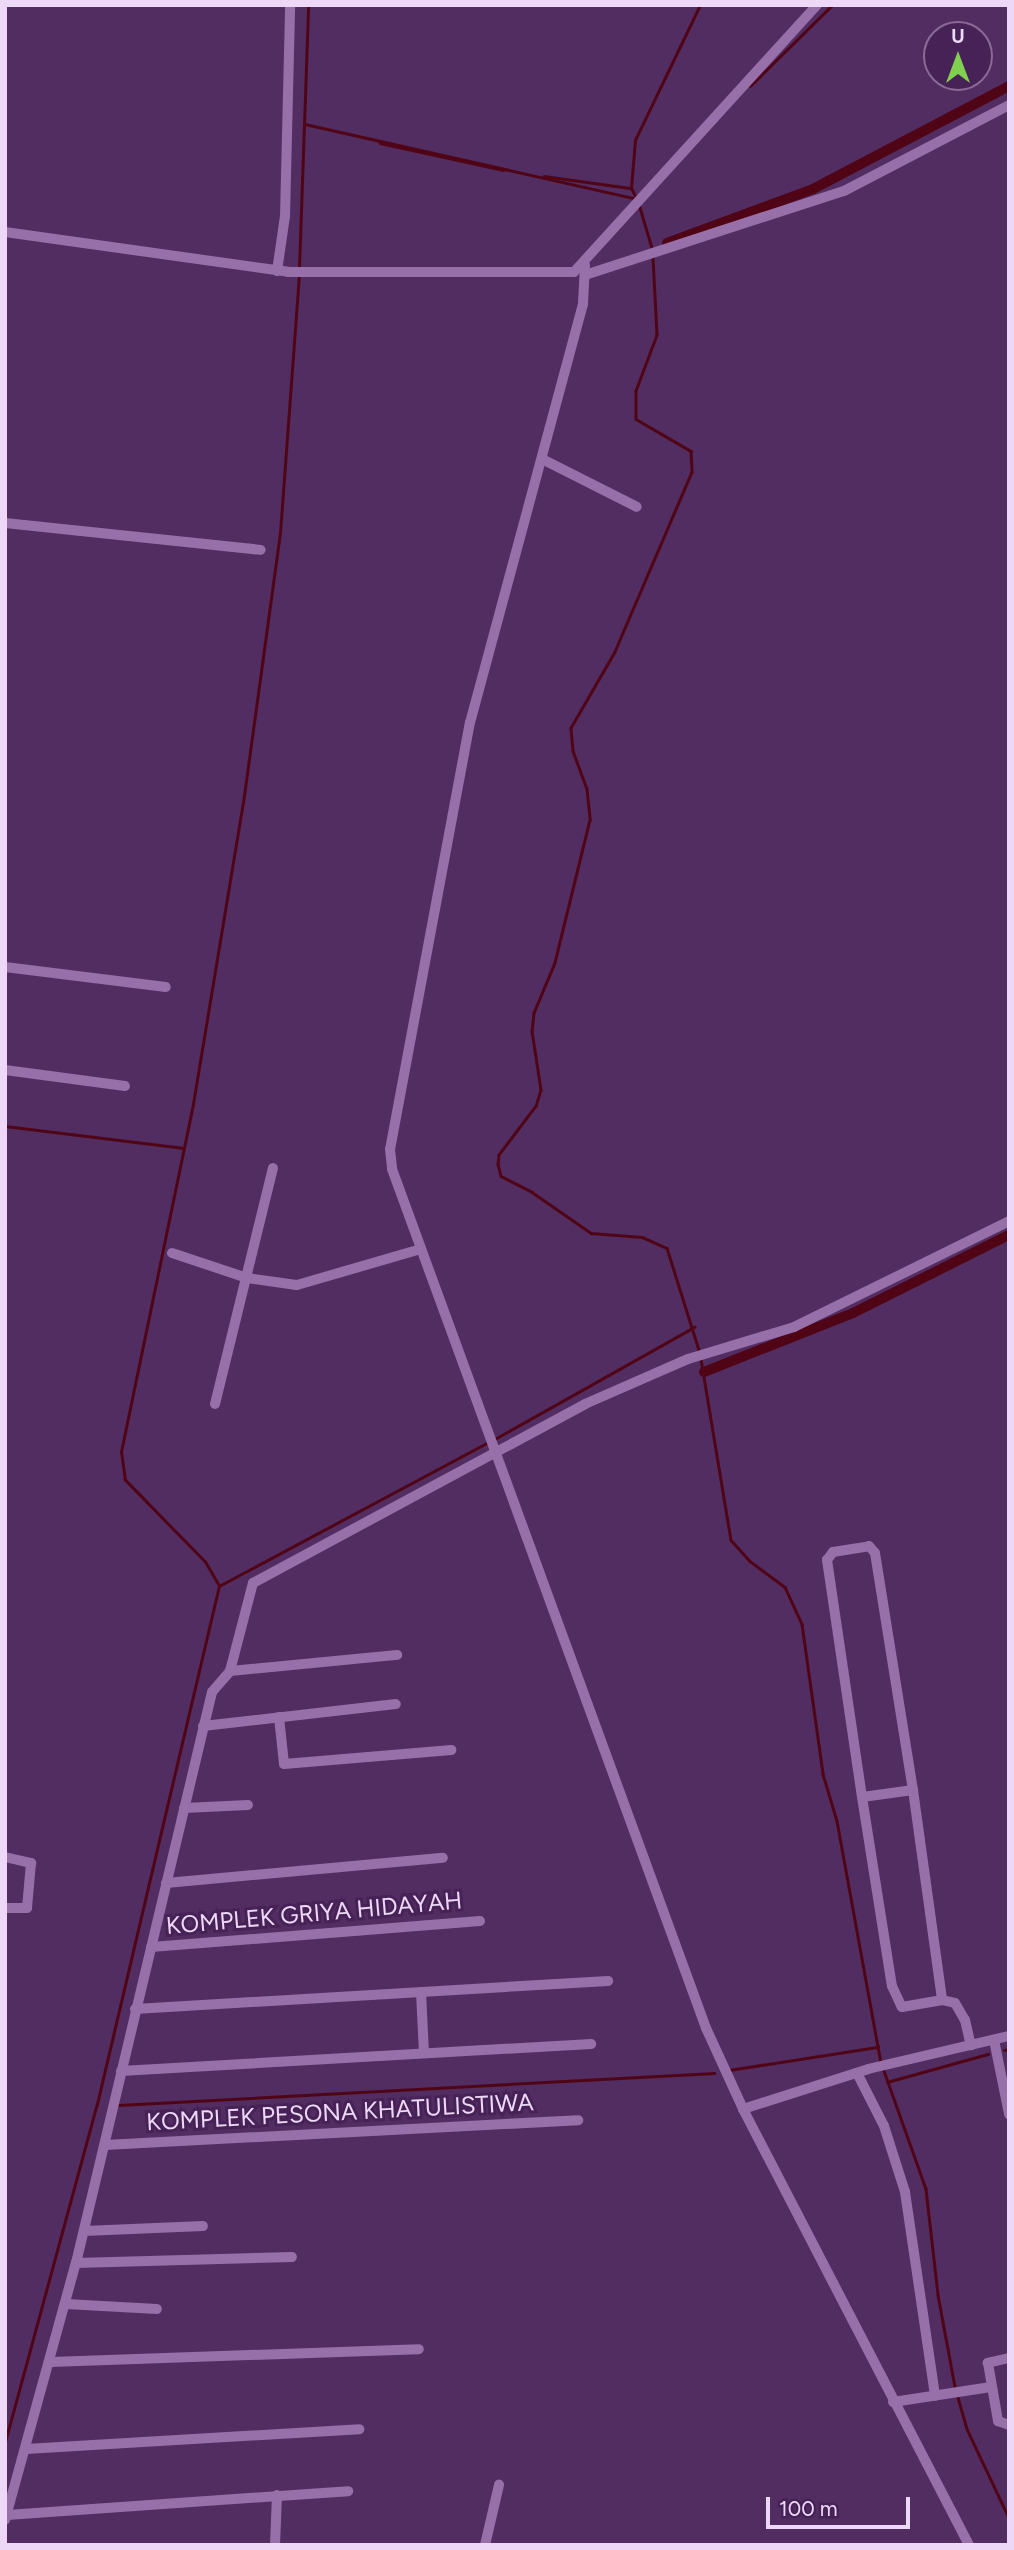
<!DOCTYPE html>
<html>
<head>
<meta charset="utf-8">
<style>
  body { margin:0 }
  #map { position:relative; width:1014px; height:2550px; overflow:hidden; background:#522d61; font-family:Figtree,sans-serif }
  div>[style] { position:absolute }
  .stream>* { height:2.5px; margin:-1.25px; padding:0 1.25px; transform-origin:1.25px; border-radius:1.25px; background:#500517 }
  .canal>* { height:10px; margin:-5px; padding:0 5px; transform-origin:5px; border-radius:5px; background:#500517 }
  .minor>* { height:10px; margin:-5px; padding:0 5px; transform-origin:5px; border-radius:5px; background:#976fa9 }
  span { translate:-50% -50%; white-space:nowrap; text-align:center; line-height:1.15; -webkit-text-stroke:6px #472256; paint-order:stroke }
  .street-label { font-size:24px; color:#eed8f8 }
  .frame { position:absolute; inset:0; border:7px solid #eed8f8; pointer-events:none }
  .north { position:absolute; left:923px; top:21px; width:70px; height:70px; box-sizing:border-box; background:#472256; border:2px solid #8a6b97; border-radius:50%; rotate:0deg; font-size:19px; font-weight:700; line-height:28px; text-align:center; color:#eed8f8 }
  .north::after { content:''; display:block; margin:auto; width:24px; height:32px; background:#81d050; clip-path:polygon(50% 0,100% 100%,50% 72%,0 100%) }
  .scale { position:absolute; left:766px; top:2497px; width:144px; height:32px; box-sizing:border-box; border:4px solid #eed8f8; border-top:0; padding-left:9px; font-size:21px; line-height:24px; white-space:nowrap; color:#eed8f8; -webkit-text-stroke:5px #472256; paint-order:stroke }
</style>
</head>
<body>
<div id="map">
  <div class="stream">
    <i style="left:750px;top:86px;width:115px;rotate:-44.6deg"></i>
    <i style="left:305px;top:124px;width:340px;rotate:12.7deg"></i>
    <i style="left:380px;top:143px;width:126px;rotate:12.4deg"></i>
    <i style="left:544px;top:176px;width:88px;rotate:7.9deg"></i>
    <i style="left:636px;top:198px;width:11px;rotate:-117deg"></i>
    <i style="left:631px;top:188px;width:48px;rotate:-85.2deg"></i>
    <i style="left:635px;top:140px;width:150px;rotate:-64.3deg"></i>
    <i style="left:639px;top:204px;width:46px;rotate:73.5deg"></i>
    <i style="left:653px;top:258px;width:77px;rotate:87deg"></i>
    <i style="left:657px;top:335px;width:60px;rotate:110.6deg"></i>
    <i style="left:636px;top:391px;width:28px;rotate:90deg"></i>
    <i style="left:636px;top:419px;width:64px;rotate:30.2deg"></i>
    <i style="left:691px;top:451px;width:21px;rotate:87deg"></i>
    <i style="left:692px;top:472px;width:196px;rotate:113.2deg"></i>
    <i style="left:615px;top:652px;width:88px;rotate:120.1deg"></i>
    <i style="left:571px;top:728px;width:23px;rotate:85deg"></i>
    <i style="left:573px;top:751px;width:40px;rotate:69.8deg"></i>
    <i style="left:587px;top:789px;width:31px;rotate:84deg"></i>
    <i style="left:590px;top:820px;width:147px;rotate:103.8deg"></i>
    <i style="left:555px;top:963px;width:54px;rotate:112.8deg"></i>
    <i style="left:534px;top:1013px;width:18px;rotate:96deg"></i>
    <i style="left:532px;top:1031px;width:60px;rotate:81.3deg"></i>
    <i style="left:541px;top:1090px;width:17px;rotate:107deg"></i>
    <i style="left:536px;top:1106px;width:61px;rotate:127.1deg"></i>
    <i style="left:499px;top:1155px;width:9px;rotate:96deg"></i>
    <i style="left:498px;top:1164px;width:12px;rotate:76deg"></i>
    <i style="left:501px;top:1176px;width:35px;rotate:27deg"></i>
    <i style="left:532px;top:1192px;width:72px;rotate:34.8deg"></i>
    <i style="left:591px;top:1233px;width:51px;rotate:4.5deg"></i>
    <i style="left:642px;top:1237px;width:27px;rotate:24deg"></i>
    <i style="left:667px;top:1248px;width:110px;rotate:72.6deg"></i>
    <i style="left:299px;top:268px;width:263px;rotate:-88deg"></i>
    <i style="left:5px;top:1126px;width:180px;rotate:7deg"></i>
    <i style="left:701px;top:1359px;width:183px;rotate:80.6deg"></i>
    <i style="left:731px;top:1540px;width:28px;rotate:48deg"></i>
    <i style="left:750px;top:1561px;width:44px;rotate:36.6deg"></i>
    <i style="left:785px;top:1587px;width:41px;rotate:65.3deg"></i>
    <i style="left:802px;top:1624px;width:151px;rotate:82deg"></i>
    <i style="left:823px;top:1774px;width:49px;rotate:73.4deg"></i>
    <i style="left:837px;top:1821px;width:245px;rotate:79.7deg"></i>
    <i style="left:493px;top:1440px;width:231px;rotate:-29.3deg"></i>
    <i style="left:219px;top:1586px;width:28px;rotate:-120deg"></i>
    <i style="left:205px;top:1562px;width:115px;rotate:-134.3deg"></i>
    <i style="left:125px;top:1480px;width:28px;rotate:-98deg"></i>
    <i style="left:121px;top:1452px;width:355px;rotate:-78.3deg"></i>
    <i style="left:193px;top:1104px;width:305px;rotate:-80.6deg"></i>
    <i style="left:243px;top:803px;width:273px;rotate:-82.2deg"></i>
    <i style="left:280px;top:533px;width:260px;rotate:-85.8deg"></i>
    <i style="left:1004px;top:2050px;width:5px;rotate:-11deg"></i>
    <i style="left:883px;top:2068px;width:128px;rotate:70.4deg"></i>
    <i style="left:926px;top:2189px;width:107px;rotate:83.5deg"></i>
    <i style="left:938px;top:2295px;width:94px;rotate:79.5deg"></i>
    <i style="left:729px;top:2070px;width:151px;rotate:-8.8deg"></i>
    <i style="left:887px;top:2082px;width:105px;rotate:-15.5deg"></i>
    <i style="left:119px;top:2105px;width:596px;rotate:-3.08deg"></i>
    <i style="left:957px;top:2394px;width:36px;rotate:74deg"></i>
    <i style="left:967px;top:2429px;width:98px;rotate:64.7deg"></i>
    <i style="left:5px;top:2442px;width:350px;rotate:-74.8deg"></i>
    <i style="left:97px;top:2104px;width:532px;rotate:-76.75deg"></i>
    <i style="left:219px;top:1586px;width:304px;rotate:-28.1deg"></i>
  </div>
  <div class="canal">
    <i style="left:667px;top:243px;width:156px;rotate:-20.3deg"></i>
    <i style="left:813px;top:189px;width:221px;rotate:-27.7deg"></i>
    <i style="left:704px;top:1372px;width:160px;rotate:-21.6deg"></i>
    <i style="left:853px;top:1313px;width:174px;rotate:-26.6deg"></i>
  </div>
  <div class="minor">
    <i style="left:5px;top:232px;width:286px;rotate:8deg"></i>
    <i style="left:288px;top:272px;width:286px"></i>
    <i style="left:574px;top:272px;width:361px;rotate:-47.7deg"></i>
    <i style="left:585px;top:265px;width:39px;rotate:93deg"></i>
    <i style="left:583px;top:304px;width:433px;rotate:105.1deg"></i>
    <i style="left:470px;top:722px;width:434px;rotate:100.6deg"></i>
    <i style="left:390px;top:1149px;width:20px;rotate:84deg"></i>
    <i style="left:392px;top:1169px;width:915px;rotate:69.92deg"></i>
    <i style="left:706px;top:2028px;width:89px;rotate:65.4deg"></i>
    <i style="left:743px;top:2109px;width:491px;rotate:62.6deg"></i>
    <i style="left:277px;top:271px;width:56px;rotate:-81.7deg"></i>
    <i style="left:285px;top:216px;width:211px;rotate:-88.6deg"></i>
    <i style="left:585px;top:275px;width:272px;rotate:-18deg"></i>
    <i style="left:844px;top:191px;width:186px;rotate:-27.5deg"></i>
    <i style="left:542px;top:459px;width:106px;rotate:26.8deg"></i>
    <i style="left:5px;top:523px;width:257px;rotate:6deg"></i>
    <i style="left:5px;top:967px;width:162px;rotate:7.1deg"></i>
    <i style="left:5px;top:1070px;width:121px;rotate:7.6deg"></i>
    <i style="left:172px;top:1253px;width:79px;rotate:18.4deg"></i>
    <i style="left:247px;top:1278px;width:50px;rotate:8deg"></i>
    <i style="left:297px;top:1285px;width:129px;rotate:-16.2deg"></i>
    <i style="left:215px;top:1404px;width:243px;rotate:-76.2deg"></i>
    <i style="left:230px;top:1671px;width:168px;rotate:-5.5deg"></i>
    <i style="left:279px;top:1717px;width:47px;rotate:83.9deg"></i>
    <i style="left:284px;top:1764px;width:168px;rotate:-4.8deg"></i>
    <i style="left:203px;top:1726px;width:194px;rotate:-6.5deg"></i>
    <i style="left:913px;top:1790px;width:51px;rotate:172.2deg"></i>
    <i style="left:862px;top:1797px;width:191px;rotate:81deg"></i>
    <i style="left:892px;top:1986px;width:23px;rotate:65deg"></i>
    <i style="left:902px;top:2007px;width:41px;rotate:-9.9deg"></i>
    <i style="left:942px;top:2000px;width:13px;rotate:13deg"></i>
    <i style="left:955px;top:2003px;width:20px;rotate:60deg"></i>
    <i style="left:965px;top:2020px;width:26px;rotate:77deg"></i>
    <i style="left:862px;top:1797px;width:240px;rotate:-98.4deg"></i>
    <i style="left:827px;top:1560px;width:10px;rotate:-53deg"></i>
    <i style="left:833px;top:1552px;width:36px;rotate:-9deg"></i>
    <i style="left:869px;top:1546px;width:9px;rotate:49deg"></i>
    <i style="left:875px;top:1553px;width:240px;rotate:80.9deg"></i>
    <i style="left:913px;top:1790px;width:212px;rotate:82.1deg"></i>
    <i style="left:184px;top:1808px;width:64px;rotate:-2.7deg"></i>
    <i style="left:5px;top:1857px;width:27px;rotate:13deg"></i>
    <i style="left:31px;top:1863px;width:45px;rotate:95.1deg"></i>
    <i style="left:27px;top:1908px;width:22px;rotate:180deg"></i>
    <i style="left:166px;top:1883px;width:278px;rotate:-5.2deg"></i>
    <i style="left:151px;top:1947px;width:330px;rotate:-4.5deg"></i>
    <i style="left:421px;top:1992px;width:61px;rotate:87.2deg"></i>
    <i style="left:135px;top:2009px;width:474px;rotate:-3.4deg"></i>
    <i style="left:994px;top:2040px;width:76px;rotate:78.5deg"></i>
    <i style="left:121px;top:2071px;width:471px;rotate:-3.3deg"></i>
    <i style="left:857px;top:2073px;width:59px;rotate:63deg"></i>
    <i style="left:884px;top:2126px;width:69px;rotate:72.3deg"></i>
    <i style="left:905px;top:2192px;width:206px;rotate:81.6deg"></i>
    <i style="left:743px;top:2109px;width:131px;rotate:-17.7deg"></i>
    <i style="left:868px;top:2069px;width:145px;rotate:-13.2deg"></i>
    <i style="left:105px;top:2145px;width:474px;rotate:-3deg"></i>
    <i style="left:84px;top:2231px;width:119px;rotate:-2.4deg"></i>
    <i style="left:76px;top:2263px;width:216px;rotate:-1.6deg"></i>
    <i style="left:66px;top:2304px;width:91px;rotate:3.1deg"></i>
    <i style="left:1009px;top:2358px;width:22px;rotate:167deg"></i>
    <i style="left:988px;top:2363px;width:59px;rotate:80.2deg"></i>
    <i style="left:998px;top:2421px;width:12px;rotate:20deg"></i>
    <i style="left:51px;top:2362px;width:368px;rotate:-2deg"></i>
    <i style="left:893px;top:2402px;width:99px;rotate:-8.7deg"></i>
    <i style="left:26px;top:2449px;width:334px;rotate:-3.4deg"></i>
    <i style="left:7px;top:2515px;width:342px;rotate:-4deg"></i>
    <i style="left:5px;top:2520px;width:267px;rotate:-74.6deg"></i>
    <i style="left:76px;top:2263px;width:587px;rotate:-76.6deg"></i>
    <i style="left:212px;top:1692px;width:28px;rotate:-49deg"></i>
    <i style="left:230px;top:1671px;width:91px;rotate:-75.4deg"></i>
    <i style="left:253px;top:1583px;width:377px;rotate:-28.3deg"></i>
    <i style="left:585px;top:1404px;width:112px;rotate:-23.6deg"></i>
    <i style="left:688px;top:1359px;width:111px;rotate:-16.8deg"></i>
    <i style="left:794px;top:1327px;width:240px;rotate:-26.2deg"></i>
    <i style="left:275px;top:2545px;width:50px;rotate:-87.7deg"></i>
    <i style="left:485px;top:2545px;width:62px;rotate:-76.9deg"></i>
  </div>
  <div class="street-label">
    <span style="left:314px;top:1913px;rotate:-5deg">KOMPLEK GRIYA HIDAYAH</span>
    <span style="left:340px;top:2112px;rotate:-3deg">KOMPLEK PESONA KHATULISTIWA</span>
  </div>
  <div class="frame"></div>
  <div class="north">U</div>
  <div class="scale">100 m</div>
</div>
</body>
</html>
